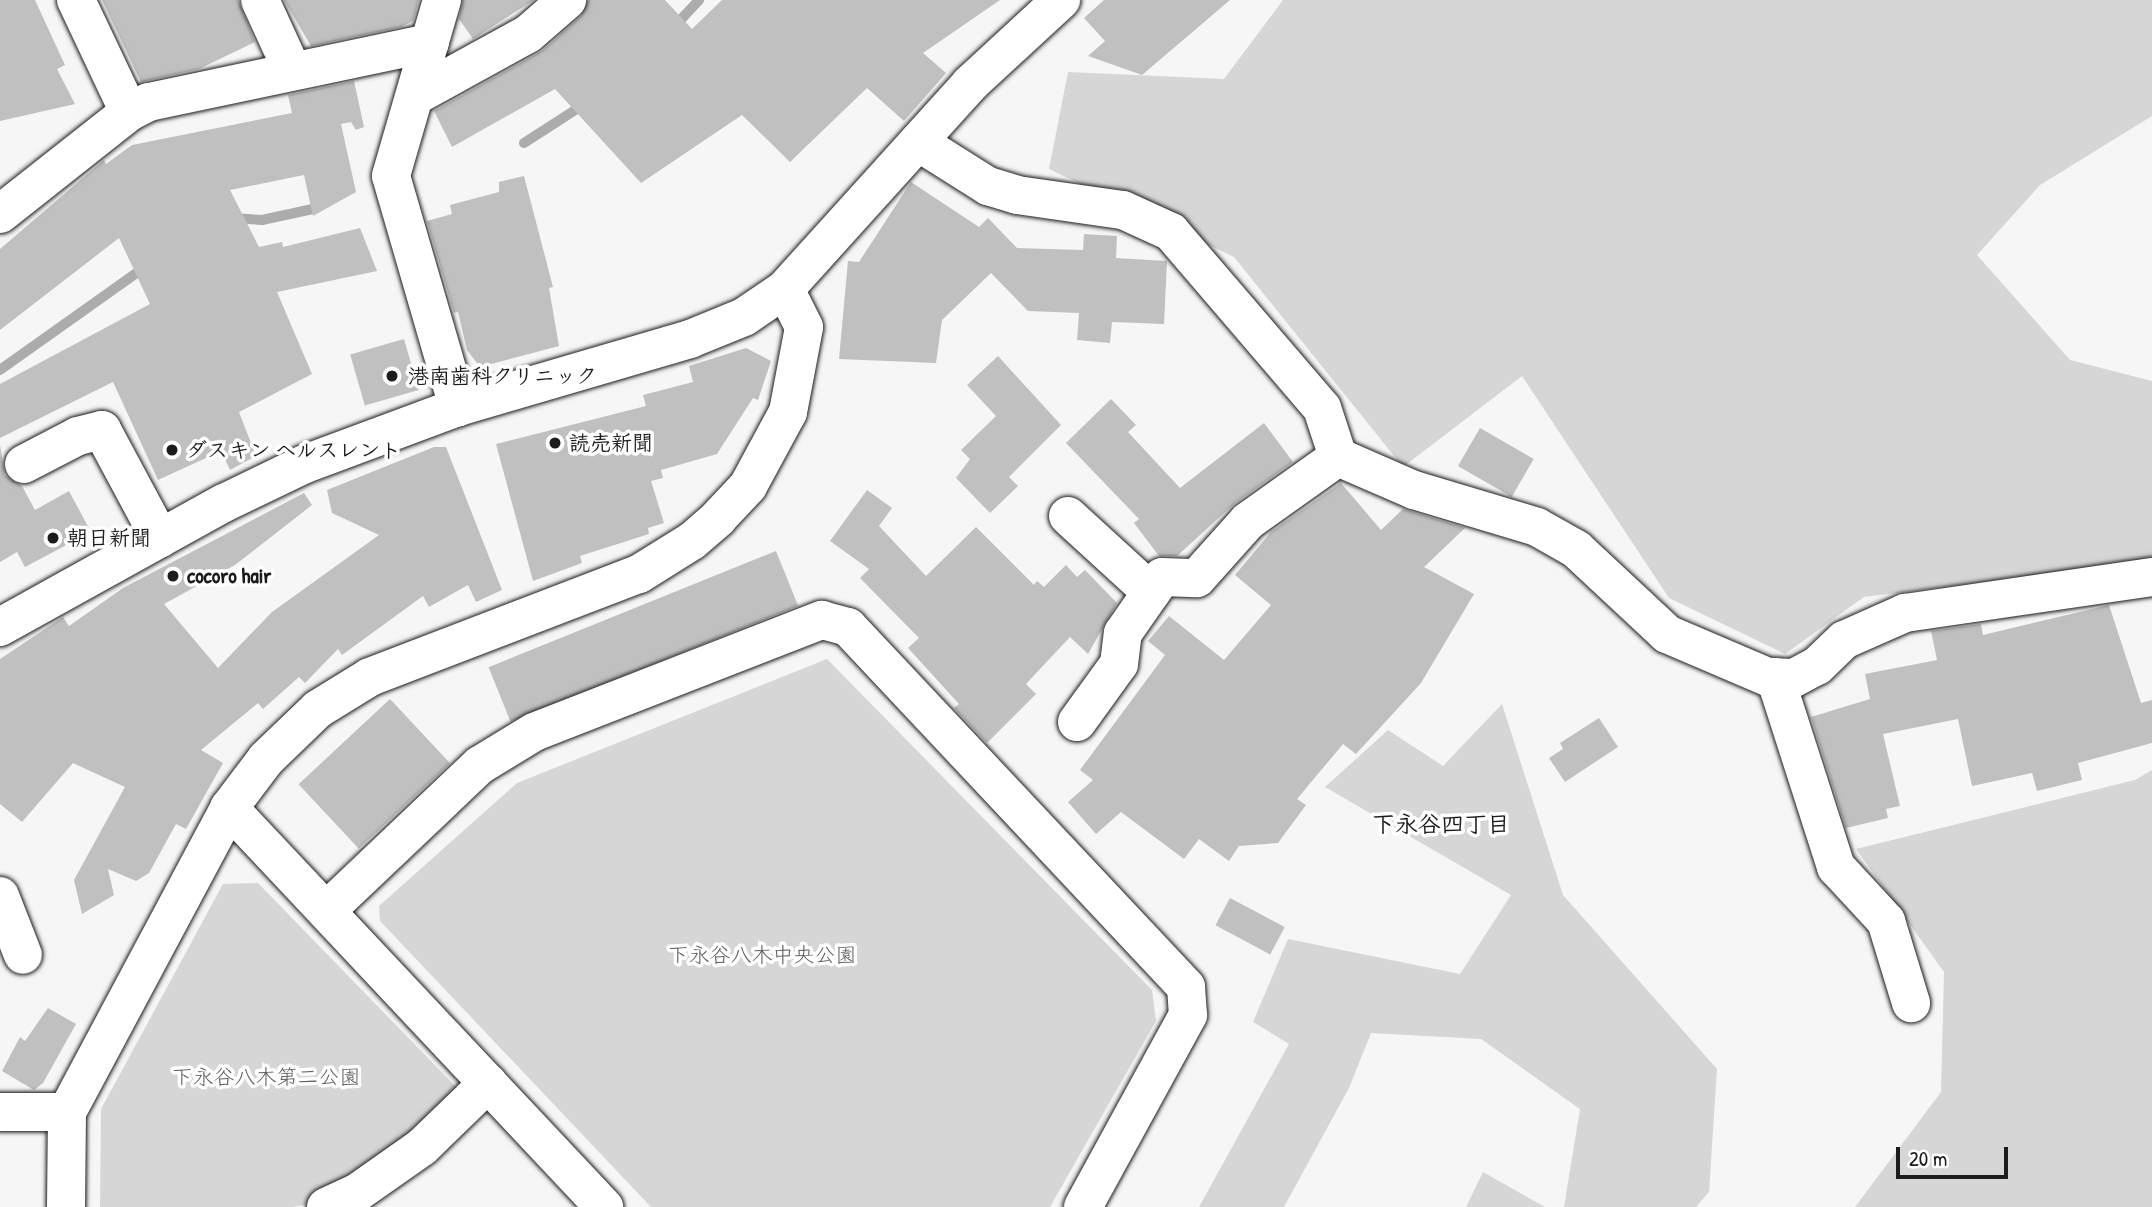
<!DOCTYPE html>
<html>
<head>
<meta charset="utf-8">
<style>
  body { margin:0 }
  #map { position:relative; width:2152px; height:1207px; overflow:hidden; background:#f6f6f6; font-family:"Patrick Hand","Klee One",sans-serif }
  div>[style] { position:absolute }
  .green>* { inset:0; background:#d6d6d6 }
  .stream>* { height:10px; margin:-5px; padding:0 5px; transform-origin:5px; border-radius:5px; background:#acacac }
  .building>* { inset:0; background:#c0c0c0; transform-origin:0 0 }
  .roads { filter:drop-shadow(0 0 2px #1c1c1c) drop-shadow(0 0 2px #1c1c1c) }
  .minor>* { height:38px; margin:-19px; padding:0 19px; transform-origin:19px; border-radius:19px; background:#fff }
  .dots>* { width:19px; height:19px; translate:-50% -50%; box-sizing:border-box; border:4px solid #fff; border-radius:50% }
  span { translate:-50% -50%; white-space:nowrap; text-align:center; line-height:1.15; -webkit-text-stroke:7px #fff; paint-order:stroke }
  .poi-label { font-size:21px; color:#1c1c1c; font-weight:700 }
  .left { translate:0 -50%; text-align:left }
  .park-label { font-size:21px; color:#5d5d5d }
  .neighbourhood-label { font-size:23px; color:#1c1c1c; font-weight:700 }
  .scale { position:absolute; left:1896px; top:1147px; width:112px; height:32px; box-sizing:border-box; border:4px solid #1c1c1c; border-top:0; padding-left:9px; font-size:21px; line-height:24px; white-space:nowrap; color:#1c1c1c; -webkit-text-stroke:5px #fff; paint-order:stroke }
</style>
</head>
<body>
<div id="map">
  <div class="green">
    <i style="clip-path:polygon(1283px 0,2152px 0,2152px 116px,2040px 185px,1977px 255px,2070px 360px,2152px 381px,2152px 561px,1864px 597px,1785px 654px,1669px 598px,1522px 376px,1403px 467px,1234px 257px,1049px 169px,1068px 72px,1224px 79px)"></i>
    <i style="clip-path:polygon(827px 659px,1152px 990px,1156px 1021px,1050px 1207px,651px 1207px,380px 921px,379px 906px,517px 783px)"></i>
    <i style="clip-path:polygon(1502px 704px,1563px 895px,1717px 1069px,1709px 1192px,1696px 1207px,1564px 1207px,1580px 1109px,1481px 1039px,1371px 1033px,1349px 1088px,1284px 1207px,1199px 1207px,1289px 1044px,1253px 1022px,1288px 939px,1460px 974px,1511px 895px,1325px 787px,1388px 730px,1443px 766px)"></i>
    <i style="clip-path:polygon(2152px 770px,2152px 1207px,1855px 1207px,1941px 1092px,1944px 972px,1856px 849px,2135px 780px)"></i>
    <i style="clip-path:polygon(258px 883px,461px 1092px,384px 1162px,318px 1203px,291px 1207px,100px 1207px,101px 1109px,223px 884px)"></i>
    <i style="clip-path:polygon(1483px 1172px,1545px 1207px,1466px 1207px)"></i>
  </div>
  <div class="stream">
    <i style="left:672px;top:29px;width:40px;rotate:-47deg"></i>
    <i style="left:524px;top:143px;width:74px;rotate:-32.8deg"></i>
    <i style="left:233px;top:218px;width:29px;rotate:4deg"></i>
    <i style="left:262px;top:220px;width:52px;rotate:-12.2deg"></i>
    <i style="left:0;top:370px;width:178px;rotate:-35.4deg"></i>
  </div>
  <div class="building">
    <i style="clip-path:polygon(0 0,35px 0,65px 65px,57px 69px,75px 104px,0 121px)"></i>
    <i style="clip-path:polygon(102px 0,238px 0,255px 42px,199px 69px,141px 82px)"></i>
    <i style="clip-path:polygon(284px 0,419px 0,413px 21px,401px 27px,311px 46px)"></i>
    <i style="clip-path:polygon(463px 0,534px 0,473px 39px,459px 19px)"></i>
    <i style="clip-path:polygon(588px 0,665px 0,692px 29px,722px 0,1000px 0,923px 53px,946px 73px,904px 121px,867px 88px,790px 162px,742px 115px,641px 183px,555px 89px,452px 147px,434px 111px,542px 51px,581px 16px)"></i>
    <i style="clip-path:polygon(1104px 0,1230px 0,1142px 75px,1088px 56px,1105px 41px,1084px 18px)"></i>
    <i style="clip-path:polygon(354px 81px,364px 127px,356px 130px,351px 122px,341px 124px,356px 192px,313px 216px,304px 175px,230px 190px,259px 247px,282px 242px,283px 247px,360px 228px,377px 271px,277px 292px,312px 374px,239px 412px,256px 456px,230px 470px,221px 451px,158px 480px,113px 382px,0 438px,0 384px,150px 304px,119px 238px,0 330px,0 249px,104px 160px,106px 164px,132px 145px,292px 113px,288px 95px)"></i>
    <i style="clip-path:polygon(524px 176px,553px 287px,549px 288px,559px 346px,480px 367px,467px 350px,458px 312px,454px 313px,427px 221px,452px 214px,450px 205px,499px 192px,499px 182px)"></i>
    <i style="clip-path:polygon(911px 182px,979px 227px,988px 218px,1017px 248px,1083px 250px,1084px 234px,1117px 236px,1116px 258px,1167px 261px,1164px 324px,1112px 322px,1110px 343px,1077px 340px,1079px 313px,1028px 311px,991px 273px,942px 320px,936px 363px,839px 359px,848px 261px,859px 262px)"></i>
    <i style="left:404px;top:339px;width:53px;height:56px;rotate:74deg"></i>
    <i style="clip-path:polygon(746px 348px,771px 361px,758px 400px,753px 398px,717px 454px,661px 470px,663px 478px,651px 481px,664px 523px,648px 528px,649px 534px,580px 556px,582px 563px,533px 581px,496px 444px,646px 406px,643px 395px,693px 382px,689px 366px)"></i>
    <i style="clip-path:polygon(998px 356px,1061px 425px,1009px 477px,1018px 486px,990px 513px,956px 478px,970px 459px,961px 450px,996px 416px,967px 385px)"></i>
    <i style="clip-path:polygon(1111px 399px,1136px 425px,1128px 432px,1180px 488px,1264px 423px,1293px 462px,1235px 503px,1177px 556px,1159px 556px,1134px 523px,1139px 519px,1066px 443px)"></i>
    <i style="left:1480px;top:428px;width:62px;height:44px;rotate:30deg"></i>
    <i style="clip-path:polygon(0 445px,5px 475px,22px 486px,35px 510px,69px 491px,91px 532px,25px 567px,17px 552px,0 562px)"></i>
    <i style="clip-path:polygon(434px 447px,446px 447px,502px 590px,476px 602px,468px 585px,429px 607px,423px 596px,342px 655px,338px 649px,305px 683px,299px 677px,263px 709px,258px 703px,201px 750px,223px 763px,186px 829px,176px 824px,149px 873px,136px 881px,108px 869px,114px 895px,82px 914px,74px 880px,125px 787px,73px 763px,22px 822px,0 804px,0 659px,63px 617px,69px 626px,123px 588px,304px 493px,312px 505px,235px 565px,164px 604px,218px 668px,272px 612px,379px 535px,332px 513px,327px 490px)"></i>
    <i style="clip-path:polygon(1341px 483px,1381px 530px,1403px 509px,1465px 528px,1424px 567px,1474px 594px,1421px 683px,1356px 754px,1343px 744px,1297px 799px,1306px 805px,1278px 843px,1239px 846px,1229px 861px,1199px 839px,1184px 859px,1121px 812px,1096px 834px,1068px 802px,1093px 780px,1080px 770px,1165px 655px,1148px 641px,1169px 616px,1224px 660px,1271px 605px,1235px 575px,1271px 532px)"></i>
    <i style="clip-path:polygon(867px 490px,892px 508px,879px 526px,926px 576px,976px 527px,1034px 585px,1037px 581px,1044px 587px,1066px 565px,1077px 577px,1085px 570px,1117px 603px,1088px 654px,1070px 637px,1026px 684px,1036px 694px,987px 743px,954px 708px,959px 704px,908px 648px,919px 638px,860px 578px,869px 569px,830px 541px)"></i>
    <i style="left:776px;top:551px;width:59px;height:310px;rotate:68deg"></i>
    <i style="clip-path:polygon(2109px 605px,2141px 703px,2152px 700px,2152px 743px,2078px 763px,2082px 780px,2037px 791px,2032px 773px,1972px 786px,1958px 719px,1883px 734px,1900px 806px,1886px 809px,1888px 818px,1846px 828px,1811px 717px,1870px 699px,1865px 674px,1937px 660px,1931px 631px,1981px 624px,1983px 635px)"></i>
    <i style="left:390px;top:699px;width:88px;height:125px;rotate:47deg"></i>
    <i style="clip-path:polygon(1599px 718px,1618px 747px,1565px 782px,1549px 758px,1563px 749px,1560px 743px)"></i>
    <i style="left:1230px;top:898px;width:62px;height:31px;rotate:28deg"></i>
    <i style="clip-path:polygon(48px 1008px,76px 1024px,43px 1083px,34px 1090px,2px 1071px,20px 1037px,25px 1041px)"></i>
  </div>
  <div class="roads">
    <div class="minor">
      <i style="left:76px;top:0;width:124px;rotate:64.7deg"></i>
      <i style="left:260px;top:0;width:77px;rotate:65.4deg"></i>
      <i style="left:442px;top:0;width:183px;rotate:106.2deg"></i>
      <i style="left:391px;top:176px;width:241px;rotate:73.8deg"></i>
      <i style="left:415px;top:96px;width:129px;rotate:-28.8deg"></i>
      <i style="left:528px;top:34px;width:52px;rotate:-41.1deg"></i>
      <i style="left:918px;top:142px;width:83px;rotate:32.2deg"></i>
      <i style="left:988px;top:186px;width:30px;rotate:17deg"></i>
      <i style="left:1017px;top:195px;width:107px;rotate:8.1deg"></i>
      <i style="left:1123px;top:210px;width:53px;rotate:24.6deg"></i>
      <i style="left:1171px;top:232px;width:232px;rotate:49.4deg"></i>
      <i style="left:1322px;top:408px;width:52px;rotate:71.9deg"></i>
      <i style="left:1338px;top:457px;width:83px;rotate:23.5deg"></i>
      <i style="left:1414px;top:490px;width:128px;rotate:16.7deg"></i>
      <i style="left:1537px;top:527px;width:45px;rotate:29.4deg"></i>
      <i style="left:1576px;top:549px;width:125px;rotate:43deg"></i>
      <i style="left:1667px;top:634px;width:110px;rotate:23.1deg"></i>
      <i style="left:1768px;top:677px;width:26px;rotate:2deg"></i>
      <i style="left:1794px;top:678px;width:26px;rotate:-28deg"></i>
      <i style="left:1817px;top:666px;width:37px;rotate:-44deg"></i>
      <i style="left:1844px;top:640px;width:67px;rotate:-23.9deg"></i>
      <i style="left:1905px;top:613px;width:250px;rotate:-8.3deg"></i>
      <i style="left:0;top:214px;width:164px;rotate:-38.3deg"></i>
      <i style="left:129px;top:112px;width:22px;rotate:-27deg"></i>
      <i style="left:149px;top:102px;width:287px;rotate:-11.9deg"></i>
      <i style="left:24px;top:464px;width:61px;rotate:-27.4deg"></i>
      <i style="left:78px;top:436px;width:25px;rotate:-14deg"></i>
      <i style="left:102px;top:430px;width:123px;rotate:61.8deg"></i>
      <i style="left:1068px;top:516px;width:113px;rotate:42.5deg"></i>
      <i style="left:0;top:627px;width:256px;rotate:-29deg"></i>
      <i style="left:224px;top:503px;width:90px;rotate:-25.7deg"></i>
      <i style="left:305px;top:464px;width:163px;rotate:-20.4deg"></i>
      <i style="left:458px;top:407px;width:242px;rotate:-16.3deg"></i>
      <i style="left:690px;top:339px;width:58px;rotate:-22.2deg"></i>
      <i style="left:744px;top:317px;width:50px;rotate:-34.3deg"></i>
      <i style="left:785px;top:289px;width:276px;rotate:-47.9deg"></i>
      <i style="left:970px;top:84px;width:124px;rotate:-42.7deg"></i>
      <i style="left:1775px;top:677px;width:200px;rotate:72.2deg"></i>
      <i style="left:1836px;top:867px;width:74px;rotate:47.2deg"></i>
      <i style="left:1886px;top:921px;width:86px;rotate:73deg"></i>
      <i style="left:1077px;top:722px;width:72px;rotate:-54.1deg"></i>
      <i style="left:1119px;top:664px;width:31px;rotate:-83deg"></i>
      <i style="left:1123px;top:633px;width:68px;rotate:-55.1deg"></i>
      <i style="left:1162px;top:577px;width:35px;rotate:2deg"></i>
      <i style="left:1197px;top:578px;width:76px;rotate:-48.2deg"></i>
      <i style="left:1248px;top:521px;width:110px;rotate:-35.4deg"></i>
      <i style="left:229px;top:808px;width:548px;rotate:46.78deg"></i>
      <i style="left:0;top:896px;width:63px;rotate:68.7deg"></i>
      <i style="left:326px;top:911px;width:212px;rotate:-43.5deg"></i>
      <i style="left:480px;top:765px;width:63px;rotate:-31.4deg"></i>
      <i style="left:534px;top:732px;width:309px;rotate:-21.3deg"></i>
      <i style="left:822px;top:620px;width:27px;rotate:15deg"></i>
      <i style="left:848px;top:627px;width:494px;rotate:46.8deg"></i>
      <i style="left:1186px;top:987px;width:28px;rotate:86deg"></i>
      <i style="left:1188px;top:1015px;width:219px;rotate:118.7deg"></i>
      <i style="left:0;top:1112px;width:67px"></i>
      <i style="left:66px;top:1207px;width:95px;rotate:-89.4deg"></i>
      <i style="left:67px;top:1112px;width:344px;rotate:-61.9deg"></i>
      <i style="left:229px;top:808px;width:61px;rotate:-52.9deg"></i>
      <i style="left:266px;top:759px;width:72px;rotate:-43.9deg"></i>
      <i style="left:318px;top:709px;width:61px;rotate:-31.6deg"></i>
      <i style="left:370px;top:677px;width:288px;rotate:-21deg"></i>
      <i style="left:639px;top:574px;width:62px;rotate:-31.9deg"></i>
      <i style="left:692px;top:541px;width:35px;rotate:-41deg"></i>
      <i style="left:718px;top:518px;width:44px;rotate:-46.8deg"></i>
      <i style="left:748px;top:486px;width:84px;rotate:-61.6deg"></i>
      <i style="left:788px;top:412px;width:86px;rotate:-79.3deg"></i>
      <i style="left:804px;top:327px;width:42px;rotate:-116.6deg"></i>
      <i style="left:326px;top:1207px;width:35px;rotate:-25deg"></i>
      <i style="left:358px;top:1192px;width:78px;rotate:-35.1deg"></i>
      <i style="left:422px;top:1147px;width:92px;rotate:-44.1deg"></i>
    </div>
  </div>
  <div class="dots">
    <i style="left:392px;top:376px;background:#1c1c1c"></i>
    <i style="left:555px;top:443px;background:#1c1c1c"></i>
    <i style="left:172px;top:450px;background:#1c1c1c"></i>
    <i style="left:53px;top:538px;background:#1c1c1c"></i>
    <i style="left:173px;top:576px;background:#1c1c1c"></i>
  </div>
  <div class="poi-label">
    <span class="left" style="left:408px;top:376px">港南歯科クリニック</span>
    <span class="left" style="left:569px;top:443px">読売新聞</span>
    <span class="left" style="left:186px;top:450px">ダスキン ヘルスレント</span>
    <span class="left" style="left:67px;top:538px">朝日新聞</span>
    <span class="left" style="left:187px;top:576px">cocoro hair</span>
  </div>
  <div class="park-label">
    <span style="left:762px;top:955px">下永谷八木中央公園</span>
    <span style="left:266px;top:1077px">下永谷八木第二公園</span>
  </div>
  <div class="neighbourhood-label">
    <span style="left:1441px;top:824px">下永谷四丁目</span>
  </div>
  <div class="scale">20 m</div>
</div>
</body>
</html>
